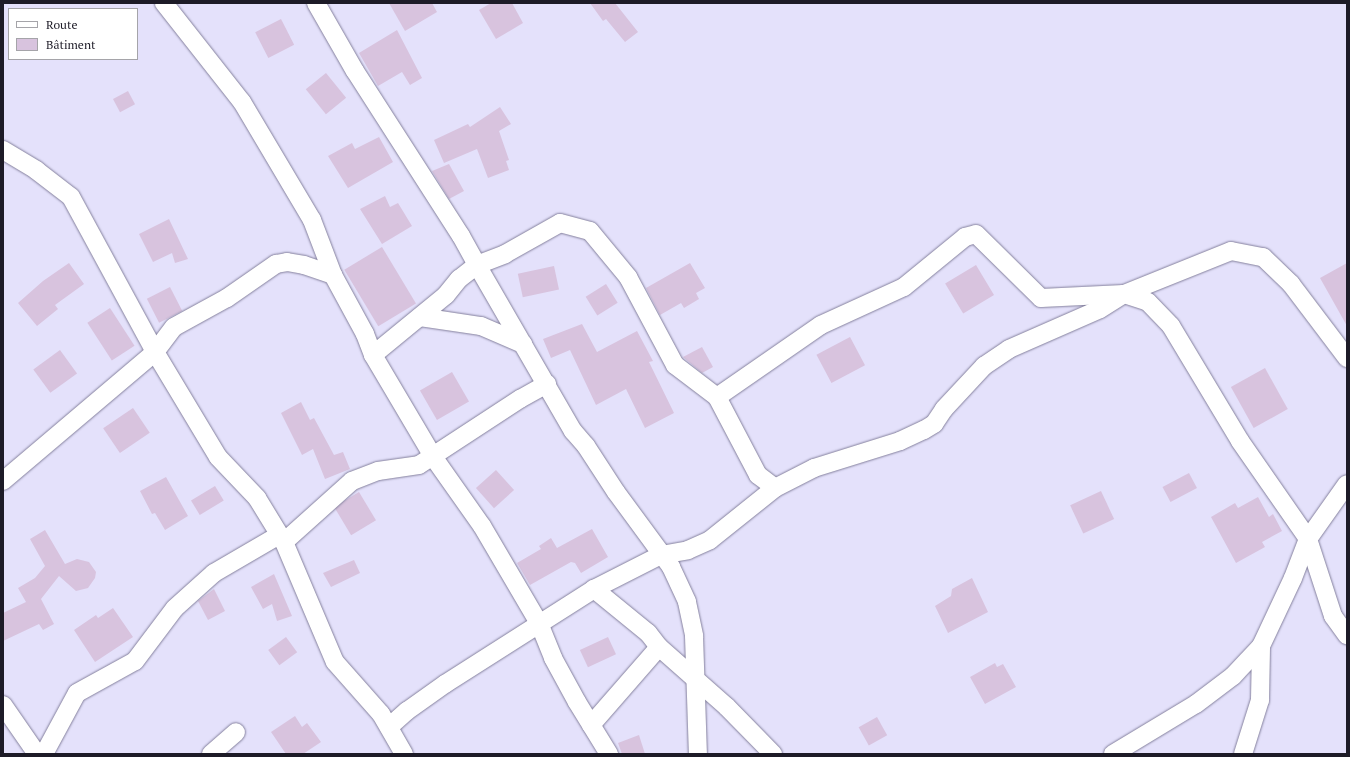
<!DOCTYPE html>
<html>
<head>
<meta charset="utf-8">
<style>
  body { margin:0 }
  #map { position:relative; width:1350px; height:757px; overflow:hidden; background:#e4e1fb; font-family:"PT Serif",serif }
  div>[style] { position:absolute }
  .building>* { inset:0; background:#d8c3de; transform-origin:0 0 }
  .roads { filter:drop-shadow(0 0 1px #84809d) drop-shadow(0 0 1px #84809d) }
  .minor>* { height:18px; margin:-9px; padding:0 9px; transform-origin:9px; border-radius:9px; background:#fff }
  span { translate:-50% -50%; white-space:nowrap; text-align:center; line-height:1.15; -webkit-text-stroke:3.5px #fff; paint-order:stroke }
  .frame { position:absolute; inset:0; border:4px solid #1d1b27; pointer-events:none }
  .legend { position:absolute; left:8px; top:8px; width:130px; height:52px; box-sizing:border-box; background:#fff; border:1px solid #a5a4a9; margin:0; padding:5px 7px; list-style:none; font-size:12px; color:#1d1b27 }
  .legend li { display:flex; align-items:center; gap:8px; height:20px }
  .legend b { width:20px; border:1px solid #a5a4a9 }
</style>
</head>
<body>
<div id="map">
  <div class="building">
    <i style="clip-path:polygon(389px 3px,432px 3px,437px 12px,405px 31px)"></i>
    <i style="clip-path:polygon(491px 3px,512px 3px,523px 23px,496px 39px,479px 10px)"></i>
    <i style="clip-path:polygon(590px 3px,615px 3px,638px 32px,625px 42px,606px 19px,603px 21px)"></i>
    <i style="left:281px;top:19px;width:29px;height:29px;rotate:63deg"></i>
    <i style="clip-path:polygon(397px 30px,422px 78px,410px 85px,402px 72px,378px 86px,359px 53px)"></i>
    <i style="left:326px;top:73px;width:32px;height:26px;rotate:51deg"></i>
    <i style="left:128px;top:91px;width:15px;height:17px;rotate:62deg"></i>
    <i style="clip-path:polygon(500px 107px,511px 124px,499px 131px,509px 160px,506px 161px,509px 170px,488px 178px,477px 149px,444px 163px,434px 140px,468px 124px,470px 127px)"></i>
    <i style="clip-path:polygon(379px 137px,393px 162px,348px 188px,328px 156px,352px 143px,355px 149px)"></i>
    <i style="clip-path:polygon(449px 164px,464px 191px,449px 199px,432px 171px)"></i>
    <i style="clip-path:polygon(385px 196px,390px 207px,398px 203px,412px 226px,382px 244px,360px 209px)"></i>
    <i style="clip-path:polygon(169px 219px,188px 259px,175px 263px,172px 253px,153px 262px,139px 234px)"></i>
    <i style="left:382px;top:247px;width:66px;height:44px;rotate:59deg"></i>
    <i style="clip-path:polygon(69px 263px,84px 284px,55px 305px,58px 309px,37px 326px,18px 303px,43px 281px)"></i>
    <i style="clip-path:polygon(690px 263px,705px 288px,696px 293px,699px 299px,684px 308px,681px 303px,660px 315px,646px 288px)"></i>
    <i style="clip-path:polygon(1347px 263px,1347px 326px,1320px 278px)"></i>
    <i style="left:976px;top:265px;width:35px;height:36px;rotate:59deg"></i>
    <i style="left:554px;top:266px;width:24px;height:37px;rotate:78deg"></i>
    <i style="left:606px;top:284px;width:22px;height:24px;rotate:58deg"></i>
    <i style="left:170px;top:287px;width:27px;height:26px;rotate:63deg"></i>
    <i style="left:110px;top:308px;width:45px;height:27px;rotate:57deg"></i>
    <i style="clip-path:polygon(582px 324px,597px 352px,637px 331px,653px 361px,649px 362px,674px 413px,645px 428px,626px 389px,596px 405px,570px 350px,551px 358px,543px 339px)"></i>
    <i style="left:850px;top:337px;width:32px;height:38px;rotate:62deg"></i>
    <i style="clip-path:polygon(702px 347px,713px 367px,702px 373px,683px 357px)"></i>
    <i style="left:60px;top:350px;width:29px;height:33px;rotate:54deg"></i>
    <i style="left:1265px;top:368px;width:47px;height:39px;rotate:61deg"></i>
    <i style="left:452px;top:372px;width:34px;height:37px;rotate:60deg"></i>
    <i style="clip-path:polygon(301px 402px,310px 420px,314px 418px,334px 455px,343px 452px,350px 469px,325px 479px,313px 449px,302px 455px,281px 413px)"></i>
    <i style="left:133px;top:408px;width:30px;height:36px;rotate:56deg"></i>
    <i style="left:496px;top:470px;width:27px;height:27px;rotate:48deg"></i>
    <i style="left:1189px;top:473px;width:17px;height:30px;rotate:62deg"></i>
    <i style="clip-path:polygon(166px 477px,188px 516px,165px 530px,155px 513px,152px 514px,140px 491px)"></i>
    <i style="left:215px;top:486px;width:17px;height:28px;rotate:59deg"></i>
    <i style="left:1101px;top:491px;width:31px;height:34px;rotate:65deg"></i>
    <i style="left:359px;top:492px;width:33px;height:29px;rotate:59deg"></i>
    <i style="clip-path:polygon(1258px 497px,1269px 517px,1273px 514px,1282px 531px,1262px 542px,1265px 547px,1236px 563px,1211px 517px,1235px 503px,1238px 508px)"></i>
    <i style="clip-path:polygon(592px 529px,608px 557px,581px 573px,575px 563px,571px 562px,530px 585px,517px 563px,541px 549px,539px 546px,551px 538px,557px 548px)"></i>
    <i style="clip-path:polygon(45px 530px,65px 564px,77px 559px,89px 562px,96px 572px,95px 578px,88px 588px,76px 591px,59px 576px,41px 599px,54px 624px,43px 630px,39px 624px,3px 641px,3px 613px,26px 602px,18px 588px,35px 578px,45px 566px,30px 539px)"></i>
    <i style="clip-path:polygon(354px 560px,360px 573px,331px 587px,323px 573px)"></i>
    <i style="clip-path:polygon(274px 574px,292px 616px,277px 621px,272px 604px,263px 609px,251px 587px)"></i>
    <i style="clip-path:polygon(972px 578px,988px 612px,948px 633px,935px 606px,951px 596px,952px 589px)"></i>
    <i style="clip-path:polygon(214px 589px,225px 611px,208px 620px,198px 601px)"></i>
    <i style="clip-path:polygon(113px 608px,133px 637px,95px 662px,74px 630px,96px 615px,98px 618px)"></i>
    <i style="left:286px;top:637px;width:19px;height:22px;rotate:54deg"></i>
    <i style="left:608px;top:637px;width:19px;height:31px;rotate:65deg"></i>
    <i style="clip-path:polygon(995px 663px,997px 667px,1003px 664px,1016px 687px,985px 704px,970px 677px)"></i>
    <i style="clip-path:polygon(295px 716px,302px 727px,307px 723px,321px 742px,303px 754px,286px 754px,271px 732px)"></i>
    <i style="left:877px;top:717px;width:21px;height:21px;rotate:61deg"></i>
    <i style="clip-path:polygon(639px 735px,645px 754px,622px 754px,618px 743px)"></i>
  </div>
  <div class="roads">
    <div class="minor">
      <i style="left:164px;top:3px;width:126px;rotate:51.8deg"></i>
      <i style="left:242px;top:102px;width:137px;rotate:59.3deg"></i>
      <i style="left:312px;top:220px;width:59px;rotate:69.1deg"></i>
      <i style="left:333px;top:275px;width:67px;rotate:61.5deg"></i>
      <i style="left:365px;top:334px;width:22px;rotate:69deg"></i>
      <i style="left:373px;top:355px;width:120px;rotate:59.4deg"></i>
      <i style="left:434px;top:458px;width:83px;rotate:54.8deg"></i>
      <i style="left:482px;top:526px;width:113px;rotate:59.6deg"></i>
      <i style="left:539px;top:623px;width:38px;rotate:68deg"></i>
      <i style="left:553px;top:658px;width:50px;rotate:61.4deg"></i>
      <i style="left:577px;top:702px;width:61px;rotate:58.4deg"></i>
      <i style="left:316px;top:3px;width:78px;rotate:60.2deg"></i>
      <i style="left:355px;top:71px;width:196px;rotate:57.3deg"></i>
      <i style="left:461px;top:236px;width:33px;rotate:61deg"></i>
      <i style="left:477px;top:265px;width:30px;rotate:-21deg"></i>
      <i style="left:505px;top:254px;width:63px;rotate:-29.4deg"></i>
      <i style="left:560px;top:223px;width:31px;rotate:15deg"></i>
      <i style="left:590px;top:231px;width:60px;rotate:50.4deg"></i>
      <i style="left:628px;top:277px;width:100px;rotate:61.9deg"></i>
      <i style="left:675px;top:365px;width:53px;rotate:37.3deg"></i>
      <i style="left:717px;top:397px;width:88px;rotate:62.3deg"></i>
      <i style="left:758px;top:475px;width:21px;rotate:37deg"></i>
      <i style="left:3px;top:150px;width:39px;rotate:31deg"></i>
      <i style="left:36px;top:170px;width:44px;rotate:37.6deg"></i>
      <i style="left:71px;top:197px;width:176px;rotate:61.5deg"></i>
      <i style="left:155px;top:352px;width:122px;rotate:59deg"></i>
      <i style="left:218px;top:457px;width:57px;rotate:46.4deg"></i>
      <i style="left:257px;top:498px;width:52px;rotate:58.5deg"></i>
      <i style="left:284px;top:542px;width:130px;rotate:67deg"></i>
      <i style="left:335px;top:662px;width:69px;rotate:48.5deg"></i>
      <i style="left:381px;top:714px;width:46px;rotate:60.1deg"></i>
      <i style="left:420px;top:317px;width:62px;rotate:8.4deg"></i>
      <i style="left:481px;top:326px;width:46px;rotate:23.2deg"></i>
      <i style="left:373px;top:355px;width:94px;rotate:-39.4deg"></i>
      <i style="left:446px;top:295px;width:21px;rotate:-51deg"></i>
      <i style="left:459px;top:279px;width:23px;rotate:-38deg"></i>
      <i style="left:477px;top:265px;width:192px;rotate:60deg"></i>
      <i style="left:573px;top:431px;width:20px;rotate:49deg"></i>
      <i style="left:586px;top:446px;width:55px;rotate:56.9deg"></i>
      <i style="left:616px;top:492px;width:93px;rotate:53.7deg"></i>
      <i style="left:671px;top:567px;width:38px;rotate:65deg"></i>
      <i style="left:687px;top:602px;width:35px;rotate:78deg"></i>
      <i style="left:694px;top:636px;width:118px;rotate:88.1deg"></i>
      <i style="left:717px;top:397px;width:126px;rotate:-34.7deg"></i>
      <i style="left:821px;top:325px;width:91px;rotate:-24.6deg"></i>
      <i style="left:904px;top:287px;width:79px;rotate:-39.3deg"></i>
      <i style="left:965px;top:237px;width:11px;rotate:-15deg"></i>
      <i style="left:976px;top:234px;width:91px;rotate:44.6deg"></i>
      <i style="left:1041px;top:298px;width:83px;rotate:-2.8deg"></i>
      <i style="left:1124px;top:294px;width:115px;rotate:-21.9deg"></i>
      <i style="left:1231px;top:251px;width:33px;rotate:11deg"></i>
      <i style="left:1263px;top:257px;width:39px;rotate:44deg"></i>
      <i style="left:1291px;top:284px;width:93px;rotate:52.9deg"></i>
      <i style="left:3px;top:481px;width:199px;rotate:-40.3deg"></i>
      <i style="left:155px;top:352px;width:31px;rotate:-53deg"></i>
      <i style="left:174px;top:327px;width:60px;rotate:-28.7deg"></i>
      <i style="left:227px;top:298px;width:60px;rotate:-34.8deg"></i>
      <i style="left:276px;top:264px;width:11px;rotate:-10deg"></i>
      <i style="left:287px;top:262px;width:17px;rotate:10deg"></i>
      <i style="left:304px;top:265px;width:31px;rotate:19deg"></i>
      <i style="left:284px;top:542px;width:91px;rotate:-41.9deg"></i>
      <i style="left:352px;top:481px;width:28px;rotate:-21deg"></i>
      <i style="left:378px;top:471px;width:41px;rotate:-8.3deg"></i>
      <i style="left:419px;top:465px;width:121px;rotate:-33.2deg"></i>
      <i style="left:520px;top:399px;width:31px;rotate:-29deg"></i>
      <i style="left:3px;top:705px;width:60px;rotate:55.2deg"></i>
      <i style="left:591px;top:725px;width:103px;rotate:-48.9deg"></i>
      <i style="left:389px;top:727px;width:24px;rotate:-42deg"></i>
      <i style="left:407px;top:711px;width:47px;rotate:-35.4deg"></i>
      <i style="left:445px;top:684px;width:177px;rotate:-32.5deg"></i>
      <i style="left:44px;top:754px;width:69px;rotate:-61.6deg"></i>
      <i style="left:77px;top:693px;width:66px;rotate:-28.9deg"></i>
      <i style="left:135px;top:661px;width:66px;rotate:-53deg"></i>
      <i style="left:175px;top:608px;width:52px;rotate:-41.9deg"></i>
      <i style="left:214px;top:573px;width:75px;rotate:-30.3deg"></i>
      <i style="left:211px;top:754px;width:33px;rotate:-41deg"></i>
      <i style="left:773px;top:754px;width:66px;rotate:-134.4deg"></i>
      <i style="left:727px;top:707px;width:91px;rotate:-138.6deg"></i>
      <i style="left:659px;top:647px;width:18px;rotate:-128deg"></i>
      <i style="left:648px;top:633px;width:70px;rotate:-140.8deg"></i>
      <i style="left:594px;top:589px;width:75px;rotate:-26.9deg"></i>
      <i style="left:661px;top:555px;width:27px;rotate:-10deg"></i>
      <i style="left:688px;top:550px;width:24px;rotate:-24deg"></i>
      <i style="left:710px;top:540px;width:83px;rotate:-38.7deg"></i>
      <i style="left:775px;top:488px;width:44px;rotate:-27.1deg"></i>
      <i style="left:814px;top:468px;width:90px;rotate:-17.4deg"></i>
      <i style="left:900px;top:441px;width:26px;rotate:-25deg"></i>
      <i style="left:924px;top:430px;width:12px;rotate:-31deg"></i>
      <i style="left:934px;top:424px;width:18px;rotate:-56deg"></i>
      <i style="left:944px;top:409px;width:59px;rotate:-47.1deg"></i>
      <i style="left:984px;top:366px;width:30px;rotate:-34deg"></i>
      <i style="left:1009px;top:349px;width:99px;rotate:-23.7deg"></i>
      <i style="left:1100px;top:309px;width:28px;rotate:-32deg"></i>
      <i style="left:1124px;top:294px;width:25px;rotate:18deg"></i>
      <i style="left:1148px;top:302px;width:33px;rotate:46deg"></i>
      <i style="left:1171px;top:326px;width:134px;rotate:59deg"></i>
      <i style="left:1240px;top:441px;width:119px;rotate:55.2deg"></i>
      <i style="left:1308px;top:539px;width:81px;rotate:72deg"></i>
      <i style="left:1333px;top:616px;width:24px;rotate:54deg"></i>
      <i style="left:1113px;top:754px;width:97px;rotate:-31.1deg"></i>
      <i style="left:1196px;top:704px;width:46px;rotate:-37.1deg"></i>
      <i style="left:1233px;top:676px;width:41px;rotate:-47deg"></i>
      <i style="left:1261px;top:646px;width:75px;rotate:-64.8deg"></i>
      <i style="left:1293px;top:578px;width:42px;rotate:-69deg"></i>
      <i style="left:1308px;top:539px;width:67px;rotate:-54.7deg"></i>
      <i style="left:1243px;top:754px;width:57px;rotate:-72.5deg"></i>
      <i style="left:1260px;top:700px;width:54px;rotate:-88.9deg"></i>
    </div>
  </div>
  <div class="frame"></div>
  <ul class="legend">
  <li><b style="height:5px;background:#fff"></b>Route</li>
  <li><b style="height:11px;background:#d8c3de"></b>Bâtiment</li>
  </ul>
</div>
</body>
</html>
